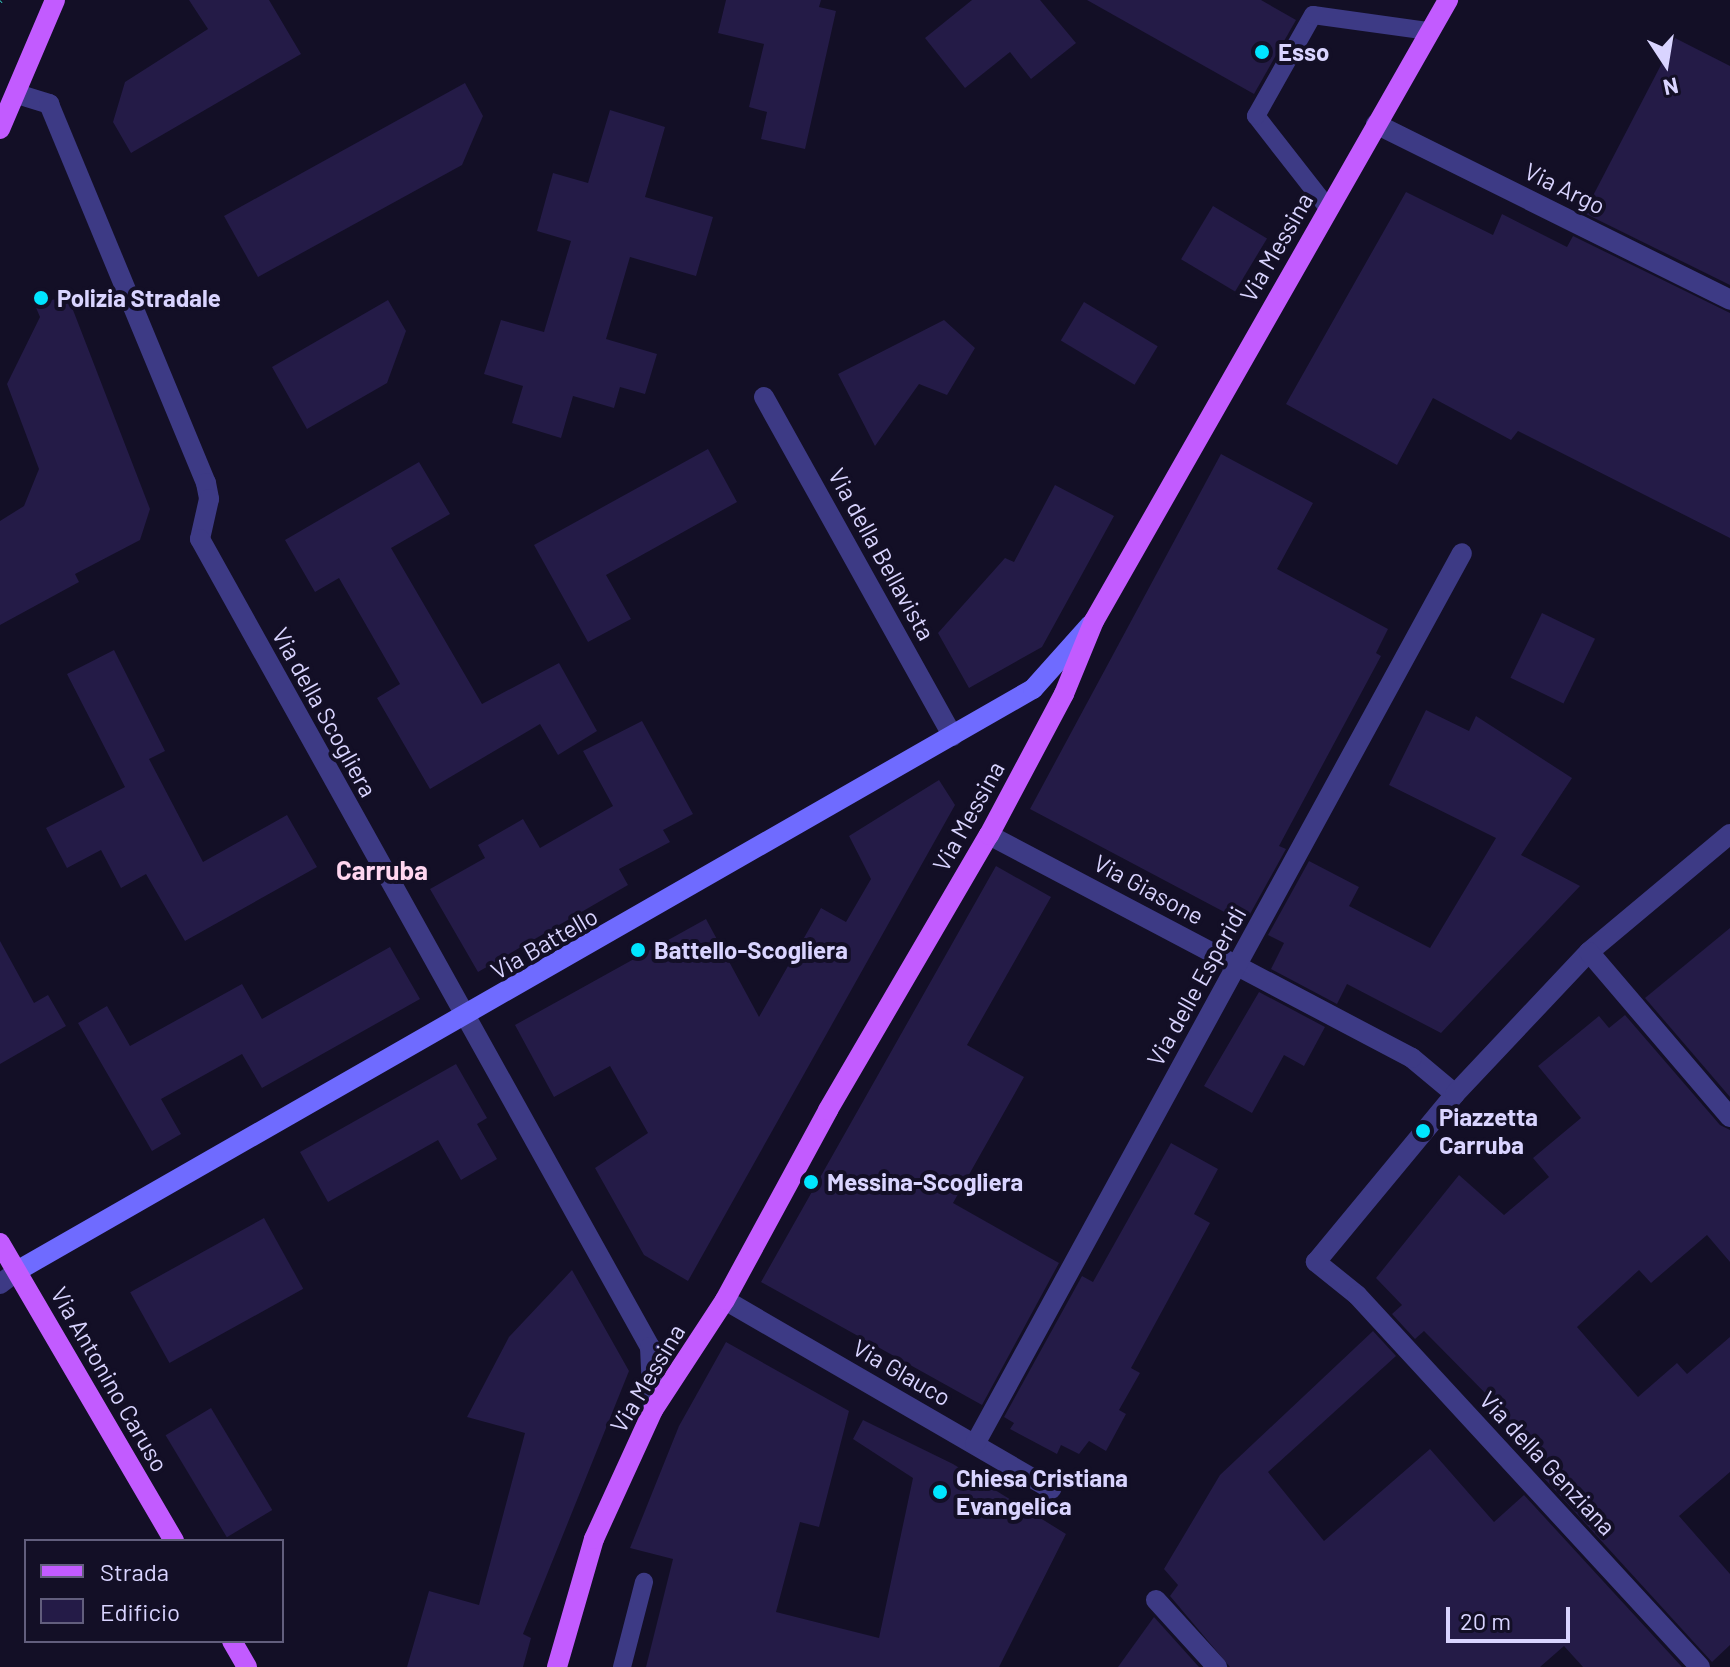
<!DOCTYPE html>
<html>
<head>
<meta charset="utf-8">
<style>
  body { margin:0 }
  #map { position:relative; width:1730px; height:1667px; overflow:hidden; background:#130f26; font-family:Barlow,sans-serif }
  div>[style] { position:absolute }
  .building>* { inset:0; background:#241b47; transform-origin:0 0 }
  .path>* { height:5px; margin-top:-2.5px; transform-origin:0; background:repeating-linear-gradient(90deg,#2fb8b0 0 4px,transparent 0 10px) }
  .service>* { height:18px; margin:-9px; padding:0 9px; transform-origin:9px; border-radius:9px; background:#3d3a85 }
  .pedestrian>* { height:20px; margin:-10px; padding:0 10px; transform-origin:10px; border-radius:10px; background:#3d3a85 }
  .minor>* { height:20px; margin:-10px; padding:0 10px; transform-origin:10px; border-radius:10px; background:#3d3a85 }
  .secondary>* { height:20px; margin:-10px; padding:0 10px; transform-origin:10px; border-radius:10px; background:#6f6bff }
  .primary>* { height:20px; margin:-10px; padding:0 10px; transform-origin:10px; border-radius:10px; background:#c25bff }
  .dots>* { width:22px; height:22px; translate:-50% -50%; box-sizing:border-box; border:4px solid #130f26; border-radius:50% }
  span { translate:-50% -50%; white-space:nowrap; text-align:center; line-height:1.15; -webkit-text-stroke:8px #130f26; paint-order:stroke }
  .poi-label { font-size:24px; color:#d9d4ff; font-weight:700 }
  .left { translate:0 -50%; text-align:left }
  .street-label { font-size:24px; color:#d9d4ff }
  .neighbourhood-label { font-size:26px; color:#ffd6f0; font-weight:700 }
  .legend { position:absolute; left:24px; top:1539px; width:260px; height:104px; box-sizing:border-box; background:#130f26; border:2px solid #625e7d; margin:0; padding:10px 14px; list-style:none; font-size:24px; color:#d9d4ff }
  .legend li { display:flex; align-items:center; gap:16px; height:40px }
  .legend b { width:40px; border:2px solid #625e7d }
  .north { position:absolute; left:1626px; top:24px; width:80px; height:80px; -webkit-text-stroke:6px #130f26; paint-order:stroke; rotate:168deg; font-size:22px; font-weight:700; line-height:32px; text-align:center; color:#d9d4ff }
  .north::after { content:''; display:block; margin:auto; width:28px; height:36px; background:#d9d4ff; clip-path:polygon(50% 0,100% 100%,50% 72%,0 100%) }
  .scale { position:absolute; left:1446px; top:1607px; width:124px; height:36px; box-sizing:border-box; border:4px solid #d9d4ff; border-top:0; padding-left:10px; font-size:24px; line-height:28px; white-space:nowrap; color:#d9d4ff; -webkit-text-stroke:6px #130f26; paint-order:stroke }
</style>
</head>
<body>
<div id="map">
  <div class="building">
    <i style="clip-path:polygon(189px 0,269px 0,301px 54px,131px 153px,113px 122px,125px 82px,208px 29px)"></i>
    <i style="clip-path:polygon(726px 0,821px 0,819px 7px,836px 11px,805px 149px,761px 139px,767px 112px,749px 107px,764px 44px,718px 33px)"></i>
    <i style="clip-path:polygon(972px 0,1040px 0,1076px 43px,1031px 79px,1010px 52px,965px 88px,925px 38px)"></i>
    <i style="clip-path:polygon(1087px 0,1261px 0,1296px 20px,1254px 94px)"></i>
    <i style="clip-path:polygon(1675px 38px,1730px 66px,1730px 285px,1584px 213px)"></i>
    <i style="clip-path:polygon(465px 83px,483px 116px,462px 165px,258px 277px,224px 216px)"></i>
    <i style="clip-path:polygon(610px 110px,665px 127px,645px 197px,713px 217px,696px 276px,630px 257px,606px 339px,657px 354px,645px 394px,620px 387px,614px 408px,573px 396px,561px 438px,512px 423px,523px 386px,484px 374px,501px 320px,544px 332px,571px 241px,537px 231px,553px 173px,588px 183px)"></i>
    <i style="clip-path:polygon(1406px 192px,1493px 235px,1502px 214px,1567px 247px,1573px 236px,1730px 313px,1730px 538px,1518px 431px,1511px 440px,1433px 398px,1397px 465px,1286px 404px)"></i>
    <i style="left:1213px;top:206px;width:63px;height:62px;rotate:31deg"></i>
    <i style="clip-path:polygon(68px 297px,150px 509px,140px 540px,75px 574px,79px 582px,0 625px,0 521px,24px 506px,39px 469px,7px 384px,40px 317px,34px 303px)"></i>
    <i style="clip-path:polygon(388px 300px,406px 331px,387px 383px,307px 429px,272px 367px)"></i>
    <i style="left:1084px;top:302px;width:86px;height:45px;rotate:31deg"></i>
    <i style="clip-path:polygon(944px 320px,975px 348px,947px 395px,919px 384px,875px 446px,838px 374px)"></i>
    <i style="clip-path:polygon(708px 449px,737px 502px,606px 575px,631px 619px,588px 642px,534px 545px)"></i>
    <i style="clip-path:polygon(1221px 454px,1313px 503px,1277px 569px,1388px 629px,1376px 653px,1381px 656px,1279px 846px,1286px 849px,1245px 923px,1030px 809px)"></i>
    <i style="clip-path:polygon(419px 462px,450px 514px,391px 548px,482px 704px,559px 663px,597px 731px,558px 755px,540px 724px,430px 789px,377px 698px,400px 684px,339px 578px,315px 592px,285px 540px)"></i>
    <i style="clip-path:polygon(1055px 485px,1114px 516px,1042px 647px,969px 688px,938px 633px,1005px 558px,1014px 562px)"></i>
    <i style="left:1542px;top:613px;width:59px;height:72px;rotate:26deg"></i>
    <i style="clip-path:polygon(114px 650px,165px 751px,149px 759px,203px 862px,287px 815px,317px 867px,185px 941px,146px 874px,121px 888px,101px 850px,67px 868px,46px 828px,125px 787px,67px 674px)"></i>
    <i style="clip-path:polygon(1426px 710px,1469px 731px,1476px 716px,1572px 778px,1521px 855px,1580px 886px,1441px 1033px,1347px 984px,1337px 1004px,1271px 969px,1284px 943px,1268px 935px,1309px 861px,1359px 887px,1349px 906px,1430px 948px,1496px 838px,1389px 785px)"></i>
    <i style="clip-path:polygon(642px 721px,693px 814px,663px 830px,670px 842px,619px 869px,628px 885px,478px 972px,430px 889px,485px 858px,478px 845px,523px 819px,540px 848px,613px 806px,583px 751px)"></i>
    <i style="clip-path:polygon(939px 780px,955px 805px,688px 1281px,644px 1255px,595px 1168px,648px 1133px,610px 1066px,554px 1097px,515px 1025px,706px 919px,759px 1017px,821px 908px,846px 922px,871px 879px,849px 836px)"></i>
    <i style="clip-path:polygon(996px 866px,1051px 897px,967px 1045px,1024px 1077px,953px 1203px,1059px 1263px,982px 1405px,761px 1282px)"></i>
    <i style="clip-path:polygon(1730px 928px,1730px 1097px,1645px 998px)"></i>
    <i style="clip-path:polygon(0 941px,34px 1003px,48px 995px,66px 1026px,0 1064px)"></i>
    <i style="clip-path:polygon(390px 947px,420px 999px,262px 1088px,242px 1054px,161px 1099px,181px 1134px,152px 1151px,78px 1023px,107px 1006px,130px 1046px,242px 984px,262px 1019px)"></i>
    <i style="clip-path:polygon(1259px 992px,1325px 1027px,1304px 1066px,1284px 1055px,1252px 1113px,1204px 1086px)"></i>
    <i style="clip-path:polygon(1625px 1015px,1720px 1125px,1730px 1130px,1730px 1262px,1707px 1235px,1651px 1283px,1639px 1270px,1577px 1327px,1638px 1397px,1677px 1363px,1687px 1374px,1730px 1337px,1730px 1472px,1679px 1516px,1730px 1574px,1730px 1645px,1712px 1662px,1543px 1477px,1553px 1469px,1494px 1402px,1424px 1331px,1415px 1339px,1392px 1314px,1402px 1305px,1376px 1278px,1459px 1175px,1504px 1215px,1549px 1177px,1533px 1158px,1581px 1118px,1538px 1066px,1599px 1016px,1609px 1028px)"></i>
    <i style="clip-path:polygon(456px 1064px,487px 1118px,477px 1124px,497px 1159px,461px 1180px,438px 1140px,328px 1202px,300px 1152px)"></i>
    <i style="clip-path:polygon(1171px 1143px,1218px 1169px,1194px 1214px,1210px 1223px,1131px 1368px,1140px 1373px,1119px 1410px,1126px 1414px,1106px 1451px,1089px 1441px,1079px 1454px,1061px 1445px,1057px 1454px,1010px 1429px,1014px 1423px,1004px 1417px,1082px 1276px,1093px 1282px)"></i>
    <i style="left:264px;top:1218px;width:81px;height:153px;rotate:61deg"></i>
    <i style="clip-path:polygon(572px 1270px,629px 1371px,523px 1634px,531px 1638px,523px 1667px,407px 1667px,429px 1591px,479px 1605px,525px 1433px,467px 1417px,509px 1337px)"></i>
    <i style="clip-path:polygon(1373px 1331px,1396px 1356px,1268px 1472px,1324px 1541px,1430px 1449px,1494px 1522px,1524px 1495px,1682px 1667px,1583px 1667px,1564px 1646px,1540px 1667px,1230px 1667px,1170px 1596px,1178px 1585px,1164px 1569px,1220px 1475px)"></i>
    <i style="clip-path:polygon(726px 1342px,849px 1411px,819px 1527px,800px 1522px,776px 1612px,879px 1638px,913px 1478px,853px 1439px,863px 1420px,953px 1464px,1066px 1534px,999px 1667px,646px 1667px,673px 1559px,630px 1548px,679px 1426px)"></i>
    <i style="left:211px;top:1408px;width:119px;height:53px;rotate:59deg"></i>
    <i style="clip-path:polygon(1154px 1617px,1199px 1667px,1118px 1667px)"></i>
  </div>
  <div class="path">
    <i style="left:0;top:1px;width:1px;rotate:-45deg"></i>
  </div>
  <div class="service">
    <i style="left:1328px;top:208px;width:117px;rotate:-128deg"></i>
    <i style="left:1256px;top:116px;width:116px;rotate:-60.6deg"></i>
    <i style="left:1313px;top:15px;width:117px;rotate:7.9deg"></i>
    <i style="left:622px;top:1667px;width:88px;rotate:-75.5deg"></i>
  </div>
  <div class="pedestrian">
    <i style="left:1412px;top:1058px;width:56px;rotate:39.9deg"></i>
    <i style="left:1357px;top:1295px;width:53px;rotate:-141.2deg"></i>
    <i style="left:1316px;top:1262px;width:218px;rotate:-50.4deg"></i>
    <i style="left:1455px;top:1094px;width:195px;rotate:-46.7deg"></i>
  </div>
  <div class="minor">
    <i style="left:17px;top:94px;width:34px;rotate:17deg"></i>
    <i style="left:49px;top:104px;width:410px;rotate:67.5deg"></i>
    <i style="left:206px;top:483px;width:16px;rotate:79deg"></i>
    <i style="left:209px;top:499px;width:41px;rotate:102.7deg"></i>
    <i style="left:200px;top:539px;width:925px;rotate:60.89deg"></i>
    <i style="left:650px;top:1347px;width:63px;rotate:87.3deg"></i>
    <i style="left:1376px;top:124px;width:395px;rotate:26.4deg"></i>
    <i style="left:764px;top:397px;width:388px;rotate:60.9deg"></i>
    <i style="left:1730px;top:834px;width:184px;rotate:140.1deg"></i>
    <i style="left:1589px;top:952px;width:217px;rotate:49.5deg"></i>
    <i style="left:989px;top:835px;width:478px;rotate:27.8deg"></i>
    <i style="left:0;top:1284px;width:21px;rotate:-37deg"></i>
    <i style="left:1357px;top:1295px;width:506px;rotate:47.32deg"></i>
    <i style="left:725px;top:1300px;width:377px;rotate:30.1deg"></i>
    <i style="left:975px;top:1444px;width:1015px;rotate:-61.34deg"></i>
    <i style="left:1156px;top:1600px;width:91px;rotate:47.7deg"></i>
  </div>
  <div class="secondary">
    <i style="left:17px;top:1271px;width:1171px;rotate:-29.81deg"></i>
    <i style="left:1033px;top:689px;width:86px;rotate:-48.3deg"></i>
  </div>
  <div class="primary">
    <i style="left:0;top:129px;width:140px;rotate:-66.9deg"></i>
    <i style="left:0;top:1243px;width:345px;rotate:59.7deg"></i>
    <i style="left:232px;top:1641px;width:30px;rotate:60deg"></i>
    <i style="left:557px;top:1667px;width:133px;rotate:-73.9deg"></i>
    <i style="left:594px;top:1539px;width:142px;rotate:-65.4deg"></i>
    <i style="left:653px;top:1410px;width:131px;rotate:-56.8deg"></i>
    <i style="left:725px;top:1300px;width:216px;rotate:-61.5deg"></i>
    <i style="left:828px;top:1110px;width:319px;rotate:-59.7deg"></i>
    <i style="left:989px;top:835px;width:160px;rotate:-62deg"></i>
    <i style="left:1064px;top:694px;width:79px;rotate:-67.7deg"></i>
    <i style="left:1094px;top:621px;width:715px;rotate:-60.31deg"></i>
  </div>
  <div class="dots">
    <i style="left:1262px;top:52px;background:#00e5ff"></i>
    <i style="left:41px;top:298px;background:#00e5ff"></i>
    <i style="left:638px;top:950px;background:#00e5ff"></i>
    <i style="left:1423px;top:1131px;background:#00e5ff"></i>
    <i style="left:811px;top:1182px;background:#00e5ff"></i>
    <i style="left:940px;top:1492px;background:#00e5ff"></i>
  </div>
  <div class="poi-label">
    <span class="left" style="left:1278px;top:52px">Esso</span>
    <span class="left" style="left:57px;top:298px">Polizia Stradale</span>
    <span class="left" style="left:654px;top:950px">Battello-Scogliera</span>
    <span class="left" style="left:1439px;top:1131px">Piazzetta<br>Carruba</span>
    <span class="left" style="left:827px;top:1182px">Messina-Scogliera</span>
    <span class="left" style="left:956px;top:1492px">Chiesa Cristiana<br>Evangelica</span>
  </div>
  <div class="street-label">
    <span style="left:1565px;top:188px;rotate:26deg">Via Argo</span>
    <span style="left:1276px;top:247px;rotate:-60deg">Via Messina</span>
    <span style="left:882px;top:554px;rotate:61deg">Via della Bellavista</span>
    <span style="left:325px;top:712px;rotate:61deg">Via della Scogliera</span>
    <span style="left:968px;top:816px;rotate:-61deg">Via Messina</span>
    <span style="left:1149px;top:889px;rotate:28deg">Via Giasone</span>
    <span style="left:544px;top:943px;rotate:-30deg">Via Battello</span>
    <span style="left:1196px;top:986px;rotate:-61deg">Via delle Esperidi</span>
    <span style="left:902px;top:1372px;rotate:30deg">Via Glauco</span>
    <span style="left:647px;top:1378px;rotate:-59deg">Via Messina</span>
    <span style="left:110px;top:1379px;rotate:60deg">Via Antonino Caruso</span>
    <span style="left:1548px;top:1463px;rotate:47deg">Via della Genziana</span>
  </div>
  <div class="neighbourhood-label">
    <span style="left:382px;top:870px">Carruba</span>
  </div>
  <ul class="legend">
  <li><b style="height:10px;background:#c25bff"></b>Strada</li>
  <li><b style="height:22px;background:#241b47"></b>Edificio</li>
  </ul>
  <div class="north">N</div>
  <div class="scale">20 m</div>
</div>
</body>
</html>
